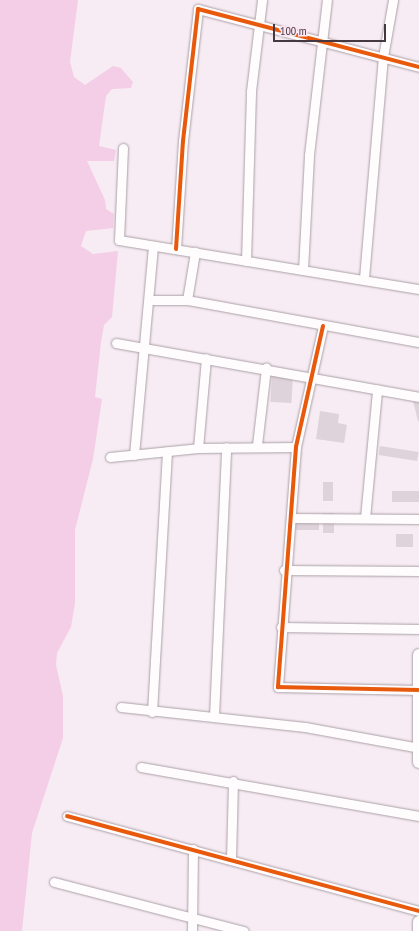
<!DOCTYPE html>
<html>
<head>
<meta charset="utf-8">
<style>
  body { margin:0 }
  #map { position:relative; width:419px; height:931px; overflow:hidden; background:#f7ecf3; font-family:"PT Sans Narrow",sans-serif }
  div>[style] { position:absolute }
  .green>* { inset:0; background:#f4cde6 }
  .building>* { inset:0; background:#ded3da; transform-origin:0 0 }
  .roads { filter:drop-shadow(0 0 1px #aba0a7) drop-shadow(0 0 1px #aba0a7) }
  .minor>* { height:9px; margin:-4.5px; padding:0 4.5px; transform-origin:4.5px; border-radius:4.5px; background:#fefcfd }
  .major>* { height:12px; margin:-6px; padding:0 6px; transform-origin:6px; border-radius:6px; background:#fefcfd }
  .cycleway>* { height:4px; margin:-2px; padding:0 2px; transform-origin:2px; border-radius:2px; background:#e8590c }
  span { translate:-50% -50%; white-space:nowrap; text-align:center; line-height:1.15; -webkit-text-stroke:4px #fce7f4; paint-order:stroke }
  .scale { position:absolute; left:273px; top:24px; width:113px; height:18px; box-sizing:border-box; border:2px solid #463841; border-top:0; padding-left:5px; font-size:12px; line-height:14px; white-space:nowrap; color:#463841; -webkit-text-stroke:3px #fce7f4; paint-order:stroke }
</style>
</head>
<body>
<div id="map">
  <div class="green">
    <i style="clip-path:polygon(0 0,78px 0,70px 62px,74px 77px,85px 85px,113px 66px,121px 68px,133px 82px,131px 88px,112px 89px,106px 96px,99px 146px,116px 150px,114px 161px,87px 161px,105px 200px,106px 209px,114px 214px,113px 228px,86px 231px,81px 246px,93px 254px,118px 251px,112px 317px,104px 325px,101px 342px,95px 397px,102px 399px,93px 459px,75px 530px,75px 603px,71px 627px,57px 653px,56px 665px,63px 696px,63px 738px,32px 833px,22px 931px,0 931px)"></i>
  </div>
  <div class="building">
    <i style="left:272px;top:373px;width:21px;height:29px;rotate:3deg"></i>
    <i style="clip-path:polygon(419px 400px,419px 421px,418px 421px,413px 401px)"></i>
    <i style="clip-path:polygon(320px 411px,339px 414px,338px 423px,347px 425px,344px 443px,316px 439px)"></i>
    <i style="left:380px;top:446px;width:39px;height:9px;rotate:9deg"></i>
    <i style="left:323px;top:482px;width:10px;height:19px"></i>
    <i style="left:392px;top:491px;width:27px;height:11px"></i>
    <i style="left:323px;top:513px;width:11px;height:20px"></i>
    <i style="left:296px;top:521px;width:23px;height:9px"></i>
    <i style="left:396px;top:534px;width:17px;height:13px"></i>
  </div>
  <div class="roads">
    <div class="minor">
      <i style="left:123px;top:148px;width:92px;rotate:92.5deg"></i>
      <i style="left:119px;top:240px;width:304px;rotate:9.3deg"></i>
      <i style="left:176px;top:249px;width:108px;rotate:-86.3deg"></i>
      <i style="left:183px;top:141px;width:133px;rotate:-83.5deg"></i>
      <i style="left:198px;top:9px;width:228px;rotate:14.7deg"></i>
      <i style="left:246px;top:261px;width:170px;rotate:-88.3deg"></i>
      <i style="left:251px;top:91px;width:92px;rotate:-83.1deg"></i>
      <i style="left:303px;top:270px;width:115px;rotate:-87deg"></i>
      <i style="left:309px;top:155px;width:156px;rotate:-83.4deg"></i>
      <i style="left:364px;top:278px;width:222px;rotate:-85.1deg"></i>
      <i style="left:383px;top:57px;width:58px;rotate:-80deg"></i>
      <i style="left:149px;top:300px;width:38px"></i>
      <i style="left:187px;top:300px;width:236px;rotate:10.3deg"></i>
      <i style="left:187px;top:300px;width:49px;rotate:-80.5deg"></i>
      <i style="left:323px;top:326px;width:124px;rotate:102.6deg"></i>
      <i style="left:296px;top:447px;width:241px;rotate:94.3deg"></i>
      <i style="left:278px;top:687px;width:140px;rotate:1.2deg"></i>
      <i style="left:116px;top:343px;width:308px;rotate:10.1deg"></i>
      <i style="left:257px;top:445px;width:78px;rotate:-83.3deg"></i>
      <i style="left:198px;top:448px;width:90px;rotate:-84.9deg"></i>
      <i style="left:134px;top:455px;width:210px;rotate:-84.8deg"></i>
      <i style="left:110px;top:457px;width:88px;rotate:-5.8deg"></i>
      <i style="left:198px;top:448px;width:98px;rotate:-0.6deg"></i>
      <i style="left:292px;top:518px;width:127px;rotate:0.5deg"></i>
      <i style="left:365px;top:518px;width:129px;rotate:-84.6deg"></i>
      <i style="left:284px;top:570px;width:135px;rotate:0.4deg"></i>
      <i style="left:281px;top:627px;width:138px;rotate:0.8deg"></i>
      <i style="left:121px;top:707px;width:185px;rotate:6.2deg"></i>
      <i style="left:305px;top:727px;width:116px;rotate:10.4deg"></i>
      <i style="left:152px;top:712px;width:261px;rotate:-86.7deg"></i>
      <i style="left:214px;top:716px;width:269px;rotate:-87.4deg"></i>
      <i style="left:141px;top:767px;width:282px;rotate:10deg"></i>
      <i style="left:67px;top:816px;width:365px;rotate:15.1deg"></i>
      <i style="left:231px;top:859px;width:78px;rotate:-88.5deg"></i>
      <i style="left:54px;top:882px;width:196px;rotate:14.5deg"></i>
      <i style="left:192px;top:931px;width:82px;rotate:-89.3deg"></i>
    </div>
    <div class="major">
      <i style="left:419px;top:655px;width:107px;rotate:90deg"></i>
      <i style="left:419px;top:931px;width:9px;rotate:-90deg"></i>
    </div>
  </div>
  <div class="cycleway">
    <i style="left:176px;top:249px;width:108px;rotate:-86.3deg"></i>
    <i style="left:183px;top:141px;width:133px;rotate:-83.5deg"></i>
    <i style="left:198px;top:9px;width:228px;rotate:14.7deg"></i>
    <i style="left:323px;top:326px;width:124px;rotate:102.6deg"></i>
    <i style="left:296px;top:447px;width:241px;rotate:94.3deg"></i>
    <i style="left:278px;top:687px;width:140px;rotate:1.2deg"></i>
    <i style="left:67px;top:816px;width:365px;rotate:15.1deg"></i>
  </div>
  <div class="scale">100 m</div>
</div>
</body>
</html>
